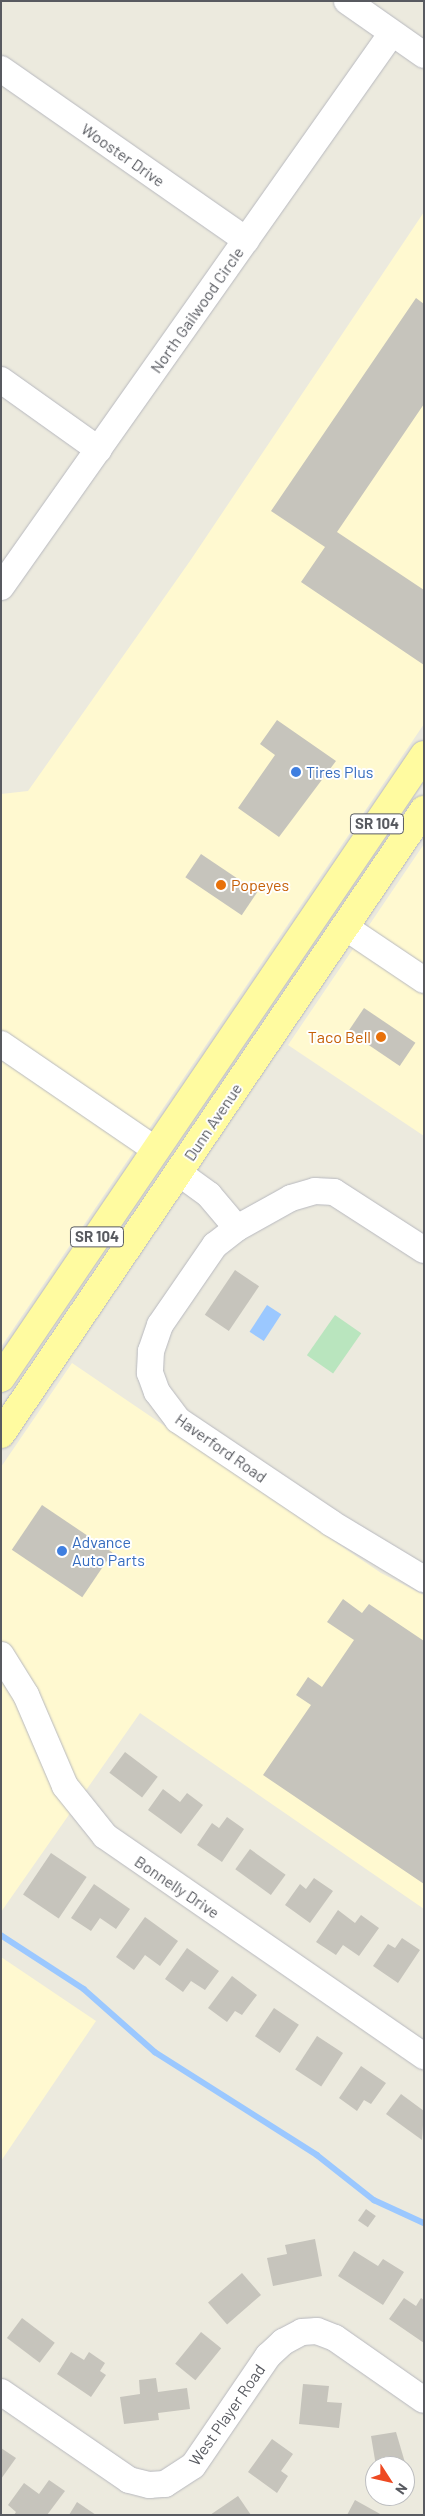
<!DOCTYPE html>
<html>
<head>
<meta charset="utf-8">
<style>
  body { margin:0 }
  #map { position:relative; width:425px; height:2516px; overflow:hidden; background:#eceade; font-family:Barlow,sans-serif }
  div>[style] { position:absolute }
  .commercial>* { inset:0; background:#fff9d0 }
  .green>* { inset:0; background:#b9e5be; transform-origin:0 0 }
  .water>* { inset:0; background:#9bc8ff; transform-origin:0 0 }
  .stream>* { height:5.5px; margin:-2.75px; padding:0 2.75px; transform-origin:2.75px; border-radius:2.75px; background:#9bc8ff }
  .building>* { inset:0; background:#c6c4bc; transform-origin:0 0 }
  .roads { filter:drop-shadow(0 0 1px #b7b8be) drop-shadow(0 0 1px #b7b8be) }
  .minor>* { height:26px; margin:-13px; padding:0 13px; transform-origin:13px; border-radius:13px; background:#fff }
  .major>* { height:28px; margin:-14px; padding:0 14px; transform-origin:14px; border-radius:14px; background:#fffba0 }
  .dots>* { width:14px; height:14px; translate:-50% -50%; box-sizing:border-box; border:2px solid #fff; border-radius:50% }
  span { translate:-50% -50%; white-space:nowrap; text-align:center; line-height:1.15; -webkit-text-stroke:4px #fff; paint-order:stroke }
  .shield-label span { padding:1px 4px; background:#fff; border:1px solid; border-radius:4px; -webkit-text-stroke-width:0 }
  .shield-label { font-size:15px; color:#585a60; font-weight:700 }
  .street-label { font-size:16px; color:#585a60 }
  .shop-label { font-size:16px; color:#366cbe }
  .left { translate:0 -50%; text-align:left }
  .food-label { font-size:16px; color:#c56008 }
  .right { translate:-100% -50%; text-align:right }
  .frame { position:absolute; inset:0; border:2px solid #585a60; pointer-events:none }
  .north { position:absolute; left:365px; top:2456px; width:50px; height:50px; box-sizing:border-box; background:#fff; border:1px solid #bcbdbf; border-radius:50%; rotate:125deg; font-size:14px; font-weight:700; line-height:20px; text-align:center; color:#585a60 }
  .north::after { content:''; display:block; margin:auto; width:18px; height:22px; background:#ee4a22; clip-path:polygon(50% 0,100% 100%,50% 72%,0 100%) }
</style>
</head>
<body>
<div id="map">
  <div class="commercial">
    <i style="clip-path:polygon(424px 212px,424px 724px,1px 1347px,1px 794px,28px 791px,190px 561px)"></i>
    <i style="clip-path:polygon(424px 844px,424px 1136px,288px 1045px)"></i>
    <i style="clip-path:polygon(72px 1363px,381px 1573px,424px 1595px,424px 1909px,140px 1713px,1px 1912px,1px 1467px)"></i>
    <i style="clip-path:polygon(1px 1957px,96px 2021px,1px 2161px)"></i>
  </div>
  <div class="green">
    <i style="left:335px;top:1315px;width:32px;height:49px;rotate:35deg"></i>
  </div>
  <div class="water">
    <i style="left:267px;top:1305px;width:17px;height:32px;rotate:33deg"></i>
  </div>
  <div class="stream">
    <i style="left:1px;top:1935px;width:99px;rotate:33deg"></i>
    <i style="left:84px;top:1989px;width:95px;rotate:41.6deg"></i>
    <i style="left:155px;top:2052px;width:192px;rotate:32.4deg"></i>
    <i style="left:317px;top:2155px;width:73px;rotate:38.3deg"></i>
    <i style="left:374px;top:2200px;width:55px;rotate:24.7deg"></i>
  </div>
  <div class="building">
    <i style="clip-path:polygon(416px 298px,424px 304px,424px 404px,337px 532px,424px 590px,424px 665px,301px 582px,325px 547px,271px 511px)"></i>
    <i style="clip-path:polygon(277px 720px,336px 761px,279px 837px,238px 808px,275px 755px,260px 744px)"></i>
    <i style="left:201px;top:854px;width:68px;height:28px;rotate:34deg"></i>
    <i style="left:364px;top:1008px;width:62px;height:28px;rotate:34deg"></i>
    <i style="left:235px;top:1270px;width:29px;height:54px;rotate:34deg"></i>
    <i style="left:42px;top:1505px;width:85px;height:54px;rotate:34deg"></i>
    <i style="clip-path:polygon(343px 1599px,362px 1613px,369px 1604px,424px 1641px,424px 1884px,263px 1775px,311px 1705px,296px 1695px,308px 1677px,322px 1687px,354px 1640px,327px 1622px)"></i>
    <i style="left:125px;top:1752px;width:41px;height:26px;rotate:37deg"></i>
    <i style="clip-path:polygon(163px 1789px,180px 1802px,187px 1793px,203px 1805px,181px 1834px,148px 1810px)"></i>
    <i style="clip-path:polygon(227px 1817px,244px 1829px,222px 1862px,197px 1845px,212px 1823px,219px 1828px)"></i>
    <i style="left:250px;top:1849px;width:44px;height:25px;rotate:36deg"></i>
    <i style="left:51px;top:1853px;width:43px;height:50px;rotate:34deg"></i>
    <i style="clip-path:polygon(314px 1878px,333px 1891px,310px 1923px,285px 1905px,300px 1884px,306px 1889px)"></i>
    <i style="clip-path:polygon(94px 1884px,130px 1909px,116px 1929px,100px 1918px,91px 1931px,71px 1918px)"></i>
    <i style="clip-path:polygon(338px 1910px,355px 1923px,361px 1915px,379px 1928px,359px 1956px,343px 1945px,336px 1955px,316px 1942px)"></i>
    <i style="clip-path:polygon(145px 1917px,178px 1941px,160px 1966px,145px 1955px,134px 1970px,116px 1957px)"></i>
    <i style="clip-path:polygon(402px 1938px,420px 1950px,398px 1983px,373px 1966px,388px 1944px,395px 1948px)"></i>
    <i style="clip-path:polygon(187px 1948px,219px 1971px,205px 1990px,191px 1981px,183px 1992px,165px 1979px)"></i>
    <i style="clip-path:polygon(232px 1976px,257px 1995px,242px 2015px,235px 2011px,227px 2022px,208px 2008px)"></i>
    <i style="left:274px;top:2008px;width:30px;height:34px;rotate:34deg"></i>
    <i style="left:317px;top:2036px;width:31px;height:40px;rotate:33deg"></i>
    <i style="clip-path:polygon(361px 2066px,386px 2083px,371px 2104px,364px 2100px,357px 2111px,339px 2098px)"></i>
    <i style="clip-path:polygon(401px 2094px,424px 2111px,422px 2140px,386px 2114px)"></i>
    <i style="left:366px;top:2209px;width:12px;height:14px;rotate:35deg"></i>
    <i style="clip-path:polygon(315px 2239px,322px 2276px,273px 2286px,267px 2258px,287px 2254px,285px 2245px)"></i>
    <i style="clip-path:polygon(354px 2251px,378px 2266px,383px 2259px,404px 2272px,383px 2305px,338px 2276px)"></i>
    <i style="left:242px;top:2273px;width:29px;height:45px;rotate:49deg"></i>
    <i style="clip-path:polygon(404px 2298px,416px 2306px,421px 2298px,424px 2300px,424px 2343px,389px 2319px)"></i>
    <i style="left:22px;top:2318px;width:41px;height:25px;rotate:37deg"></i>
    <i style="left:201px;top:2332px;width:26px;height:41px;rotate:39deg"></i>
    <i style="clip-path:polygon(71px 2352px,84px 2360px,89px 2352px,105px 2363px,100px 2371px,106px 2375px,91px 2397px,57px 2374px)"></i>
    <i style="clip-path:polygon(156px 2378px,158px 2392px,187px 2388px,190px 2409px,158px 2413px,159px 2420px,124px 2424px,120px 2397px,140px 2394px,139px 2380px)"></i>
    <i style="clip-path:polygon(303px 2384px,329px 2386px,327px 2402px,342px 2403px,339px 2428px,299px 2424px)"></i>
    <i style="clip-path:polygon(396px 2432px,406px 2466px,376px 2466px,371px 2436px)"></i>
    <i style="clip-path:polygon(272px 2439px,293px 2454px,281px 2471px,288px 2476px,277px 2493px,248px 2472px)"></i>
    <i style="clip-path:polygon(1px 2448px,16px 2458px,1px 2479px)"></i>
    <i style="clip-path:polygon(49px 2480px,65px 2491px,47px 2515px,14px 2515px,16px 2512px,8px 2505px,24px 2483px,39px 2494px)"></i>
    <i style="clip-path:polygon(238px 2496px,251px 2515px,210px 2515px)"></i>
    <i style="clip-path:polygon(355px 2500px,382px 2515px,347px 2515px)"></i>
    <i style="clip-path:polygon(77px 2502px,96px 2515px,69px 2515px)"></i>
  </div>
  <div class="roads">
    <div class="minor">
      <i style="left:347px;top:1px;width:94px;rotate:35deg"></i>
      <i style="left:1px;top:69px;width:299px;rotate:34.9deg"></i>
      <i style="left:1px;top:380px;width:120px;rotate:35.5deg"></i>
      <i style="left:1px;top:587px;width:678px;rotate:-54.79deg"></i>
      <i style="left:345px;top:927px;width:95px;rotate:33.9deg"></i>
      <i style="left:1px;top:1044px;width:188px;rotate:34.4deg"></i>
      <i style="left:179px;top:1173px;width:37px;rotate:36deg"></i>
      <i style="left:209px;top:1195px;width:43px;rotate:49.7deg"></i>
      <i style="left:424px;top:1250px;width:107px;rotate:-147.2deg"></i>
      <i style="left:334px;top:1192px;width:19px;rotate:-177deg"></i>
      <i style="left:315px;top:1191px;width:25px;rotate:164deg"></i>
      <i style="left:291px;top:1198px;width:62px;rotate:150.9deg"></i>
      <i style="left:237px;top:1228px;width:28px;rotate:142deg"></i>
      <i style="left:215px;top:1245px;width:97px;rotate:124.5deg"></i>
      <i style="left:160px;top:1325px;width:28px;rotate:109deg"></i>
      <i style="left:151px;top:1351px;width:22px;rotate:93deg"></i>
      <i style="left:150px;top:1373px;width:20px;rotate:70deg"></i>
      <i style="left:157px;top:1392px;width:35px;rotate:53deg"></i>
      <i style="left:178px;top:1420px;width:184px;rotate:33.9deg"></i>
      <i style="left:331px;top:1523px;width:109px;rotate:31.1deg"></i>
      <i style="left:1px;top:1655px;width:47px;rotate:58deg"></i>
      <i style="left:26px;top:1695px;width:99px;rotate:66.8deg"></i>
      <i style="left:65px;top:1786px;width:64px;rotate:51.3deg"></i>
      <i style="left:105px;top:1836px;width:388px;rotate:34.6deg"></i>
      <i style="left:1px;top:2392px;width:155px;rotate:34.5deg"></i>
      <i style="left:129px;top:2480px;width:21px;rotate:14deg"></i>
      <i style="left:149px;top:2485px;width:16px;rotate:-4deg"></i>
      <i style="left:165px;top:2484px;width:33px;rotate:-33deg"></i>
      <i style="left:193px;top:2466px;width:133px;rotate:-55.7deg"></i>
      <i style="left:268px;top:2356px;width:21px;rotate:-43deg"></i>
      <i style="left:283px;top:2342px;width:21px;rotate:-28deg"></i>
      <i style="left:302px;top:2332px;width:15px;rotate:-4deg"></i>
      <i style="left:317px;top:2331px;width:19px;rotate:21deg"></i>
      <i style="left:335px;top:2338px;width:108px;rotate:34.9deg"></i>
    </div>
    <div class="major">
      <i style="left:1px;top:1378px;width:753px;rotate:-55.82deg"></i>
      <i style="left:1px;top:1434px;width:754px;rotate:-55.87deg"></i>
    </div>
  </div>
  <div class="dots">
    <i style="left:296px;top:772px;background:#3f7fe0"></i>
    <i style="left:221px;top:885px;background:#e8710a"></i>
    <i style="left:381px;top:1037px;background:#e8710a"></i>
    <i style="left:62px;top:1551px;background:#3f7fe0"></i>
  </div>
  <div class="shield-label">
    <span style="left:377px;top:824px">SR 104</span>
    <span style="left:97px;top:1237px">SR 104</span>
  </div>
  <div class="street-label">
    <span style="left:123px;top:155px;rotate:35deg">Wooster Drive</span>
    <span style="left:197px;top:310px;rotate:-55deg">North Gailwood Circle</span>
    <span style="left:213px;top:1122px;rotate:-56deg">Dunn Avenue</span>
    <span style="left:221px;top:1448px;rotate:35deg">Haverford Road</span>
    <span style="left:177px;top:1887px;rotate:34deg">Bonnelly Drive</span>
    <span style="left:227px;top:2415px;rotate:-55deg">West Player Road</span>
  </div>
  <div class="shop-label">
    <span class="left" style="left:306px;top:772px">Tires Plus</span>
    <span class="left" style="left:72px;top:1551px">Advance<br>Auto Parts</span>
  </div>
  <div class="food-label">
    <span class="left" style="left:231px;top:885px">Popeyes</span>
    <span class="right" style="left:371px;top:1037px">Taco Bell</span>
  </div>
  <div class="frame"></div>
  <div class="north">N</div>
</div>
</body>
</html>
